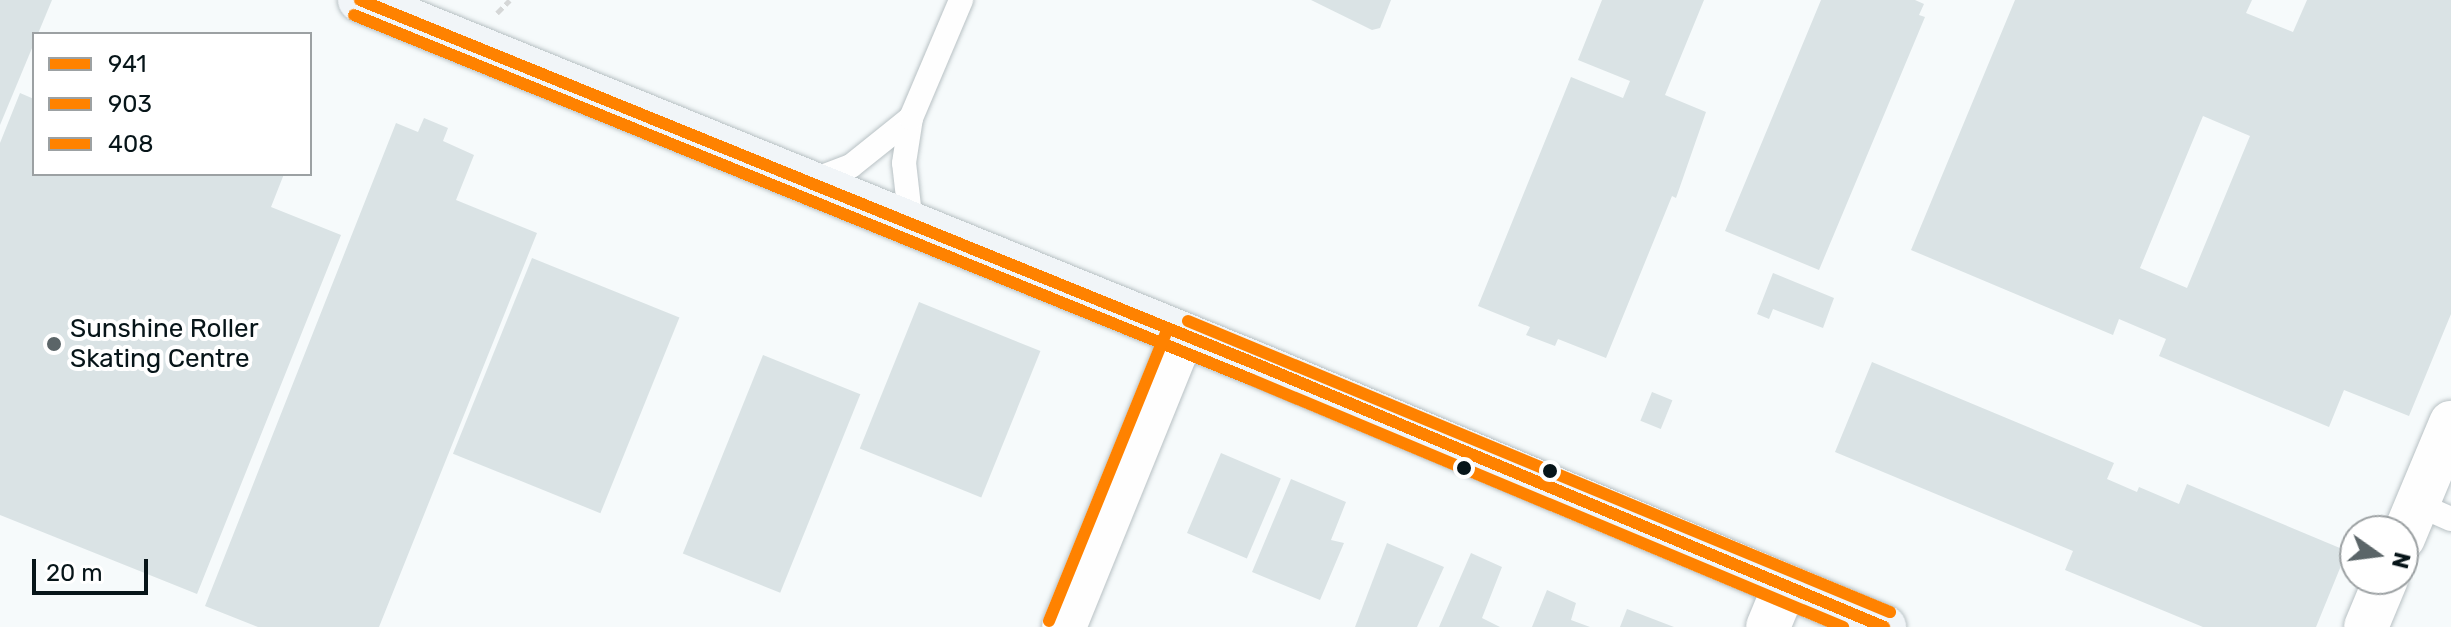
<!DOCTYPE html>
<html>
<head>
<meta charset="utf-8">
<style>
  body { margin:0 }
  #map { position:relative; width:2451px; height:627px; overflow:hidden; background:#f6fafb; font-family:Rubik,sans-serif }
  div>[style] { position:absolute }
  .building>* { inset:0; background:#dae3e5; transform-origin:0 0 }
  .path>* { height:5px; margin-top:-2.5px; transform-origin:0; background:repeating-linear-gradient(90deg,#d5d7d7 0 8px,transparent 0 12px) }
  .roads { filter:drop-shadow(0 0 2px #b8c1c4) drop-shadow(0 0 2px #b8c1c4) }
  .lane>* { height:24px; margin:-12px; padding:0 12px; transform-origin:12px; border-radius:12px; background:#fefefe }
  .street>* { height:44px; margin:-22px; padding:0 22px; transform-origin:22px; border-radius:22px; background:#fefefe }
  .secondary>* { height:44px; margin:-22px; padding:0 22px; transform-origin:22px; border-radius:22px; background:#fefefe }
  .primary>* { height:44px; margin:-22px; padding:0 22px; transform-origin:22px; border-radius:22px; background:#f1f5f8 }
  .bus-1>* { height:12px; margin:-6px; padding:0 6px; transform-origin:6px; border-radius:6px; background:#ff8200 }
  .bus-2>* { height:12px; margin:-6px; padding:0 6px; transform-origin:6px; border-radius:6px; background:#ff8200 }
  .bus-3>* { height:12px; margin:-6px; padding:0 6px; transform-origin:6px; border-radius:6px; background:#ff8200 }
  .dots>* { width:22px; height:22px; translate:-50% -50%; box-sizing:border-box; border:4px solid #fff; border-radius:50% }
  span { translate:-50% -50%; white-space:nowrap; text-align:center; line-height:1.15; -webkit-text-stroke:8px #fff; paint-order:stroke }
  .poi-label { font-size:26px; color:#071519 }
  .left { translate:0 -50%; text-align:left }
  .legend { position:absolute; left:32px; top:32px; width:280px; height:144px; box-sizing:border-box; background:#fff; border:2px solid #9ca1a3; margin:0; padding:10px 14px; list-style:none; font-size:24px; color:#071519 }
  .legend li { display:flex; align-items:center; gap:16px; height:40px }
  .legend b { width:40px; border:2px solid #9ca1a3 }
  .north { position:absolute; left:2339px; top:515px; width:80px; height:80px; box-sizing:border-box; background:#fff; border:2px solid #9ca1a3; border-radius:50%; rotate:104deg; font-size:22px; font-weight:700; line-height:32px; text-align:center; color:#071519 }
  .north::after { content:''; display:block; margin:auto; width:28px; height:36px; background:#5b6568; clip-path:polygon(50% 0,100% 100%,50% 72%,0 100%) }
  .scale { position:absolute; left:32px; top:559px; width:116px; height:36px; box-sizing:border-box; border:4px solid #071519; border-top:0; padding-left:10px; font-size:24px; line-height:28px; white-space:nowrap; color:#071519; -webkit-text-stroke:6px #fff; paint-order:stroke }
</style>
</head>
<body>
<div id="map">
  <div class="building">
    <i style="clip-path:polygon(0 0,52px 0,0 125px)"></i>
    <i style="clip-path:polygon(1311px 0,1391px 0,1380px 28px,1372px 30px)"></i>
    <i style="clip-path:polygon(1602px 0,1704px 0,1665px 95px,1706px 112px,1676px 198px,1672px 196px,1606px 358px,1558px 339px,1555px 346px,1526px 335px,1530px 327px,1478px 306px,1571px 77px,1623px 98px,1630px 81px,1578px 60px)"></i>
    <i style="clip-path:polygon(1821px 0,1915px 0,1924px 4px,1919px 15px,1925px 17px,1819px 270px,1725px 231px)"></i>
    <i style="clip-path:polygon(evenodd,2015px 0,2252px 0,2246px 13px,2293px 32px,2307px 0,2451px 0,2451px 314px,2409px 416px,2344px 390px,2329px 427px,2159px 356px,2166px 339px,2119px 319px,2113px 335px,1911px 250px,2015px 0,2203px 116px,2250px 136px,2187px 288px,2140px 268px,2203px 116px)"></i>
    <i style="clip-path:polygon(20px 93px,34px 99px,34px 174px,284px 174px,271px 207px,341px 235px,197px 594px,0 515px,0 143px)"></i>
    <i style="clip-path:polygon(424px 118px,448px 128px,443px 141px,474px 155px,456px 200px,537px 233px,379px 627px,258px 627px,205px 606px,396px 123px,418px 132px)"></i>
    <i style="left:532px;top:258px;width:159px;height:211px;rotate:22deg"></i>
    <i style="clip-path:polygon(1773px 273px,1834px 298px,1823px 328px,1773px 309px,1769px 319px,1757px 314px)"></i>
    <i style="left:919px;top:302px;width:131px;height:158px;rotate:22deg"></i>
    <i style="left:763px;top:355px;width:105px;height:214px;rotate:22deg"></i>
    <i style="clip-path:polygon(1872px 362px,2114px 463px,2107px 479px,2137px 492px,2139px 487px,2179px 504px,2187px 484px,2347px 551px,2316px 627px,2203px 627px,2065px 570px,2073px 551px,1835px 452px)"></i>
    <i style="left:1652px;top:392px;width:22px;height:31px;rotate:22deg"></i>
    <i style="left:1221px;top:453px;width:65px;height:87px;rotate:23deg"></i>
    <i style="clip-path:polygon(1291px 479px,1346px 502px,1331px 540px,1344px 543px,1320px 600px,1252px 572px)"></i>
    <i style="clip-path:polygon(1387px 543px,1444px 567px,1417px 627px,1355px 627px)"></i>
    <i style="clip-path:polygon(1471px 553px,1502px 567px,1482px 618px,1500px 627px,1439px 627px)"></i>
    <i style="clip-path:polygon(1547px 590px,1576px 603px,1571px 620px,1590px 627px,1532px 627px)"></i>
    <i style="clip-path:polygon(1627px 609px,1674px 627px,1620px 627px)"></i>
  </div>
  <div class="path">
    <i style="left:497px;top:13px;width:18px;rotate:-45deg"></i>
  </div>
  <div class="roads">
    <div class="lane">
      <i style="left:809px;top:182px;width:45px;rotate:-20.9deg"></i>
      <i style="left:851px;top:166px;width:77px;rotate:-38.7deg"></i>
      <i style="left:911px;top:224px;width:61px;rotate:-96.5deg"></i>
      <i style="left:904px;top:163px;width:46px;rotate:-81.2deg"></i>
      <i style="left:911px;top:118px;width:128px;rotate:-67deg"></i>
      <i style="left:2417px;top:504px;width:37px;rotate:24deg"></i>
    </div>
    <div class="street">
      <i style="left:2403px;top:538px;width:125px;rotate:-67.3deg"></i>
      <i style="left:1768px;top:627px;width:44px;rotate:-67.5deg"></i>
      <i style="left:2366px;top:627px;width:52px;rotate:-67.4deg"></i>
    </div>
    <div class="secondary">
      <i style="left:1064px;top:627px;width:314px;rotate:-67.9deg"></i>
    </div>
    <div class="primary">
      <i style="left:360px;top:0;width:967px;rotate:22.11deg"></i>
      <i style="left:1256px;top:364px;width:681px;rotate:22.72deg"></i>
    </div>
  </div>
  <div class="bus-1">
    <i style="left:360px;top:0;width:967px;rotate:22.11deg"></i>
    <i style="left:1256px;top:364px;width:681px;rotate:22.72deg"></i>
  </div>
  <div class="bus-2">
    <i style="left:354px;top:15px;width:967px;rotate:22.11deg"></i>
    <i style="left:1250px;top:379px;width:643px;rotate:22.7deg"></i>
  </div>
  <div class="bus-3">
    <i style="left:1188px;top:321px;width:760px;rotate:22.52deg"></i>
    <i style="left:1049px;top:621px;width:314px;rotate:-67.9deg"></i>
  </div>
  <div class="dots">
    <i style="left:54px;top:344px;background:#5b6568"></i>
    <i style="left:1464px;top:468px;background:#071519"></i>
    <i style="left:1550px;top:471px;background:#071519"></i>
  </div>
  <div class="poi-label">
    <span class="left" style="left:70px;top:344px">Sunshine Roller<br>Skating Centre</span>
  </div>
  <ul class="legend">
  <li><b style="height:10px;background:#ff8200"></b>941</li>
  <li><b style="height:10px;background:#ff8200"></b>903</li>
  <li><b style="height:10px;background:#ff8200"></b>408</li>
  </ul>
  <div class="north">N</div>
  <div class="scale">20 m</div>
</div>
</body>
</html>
